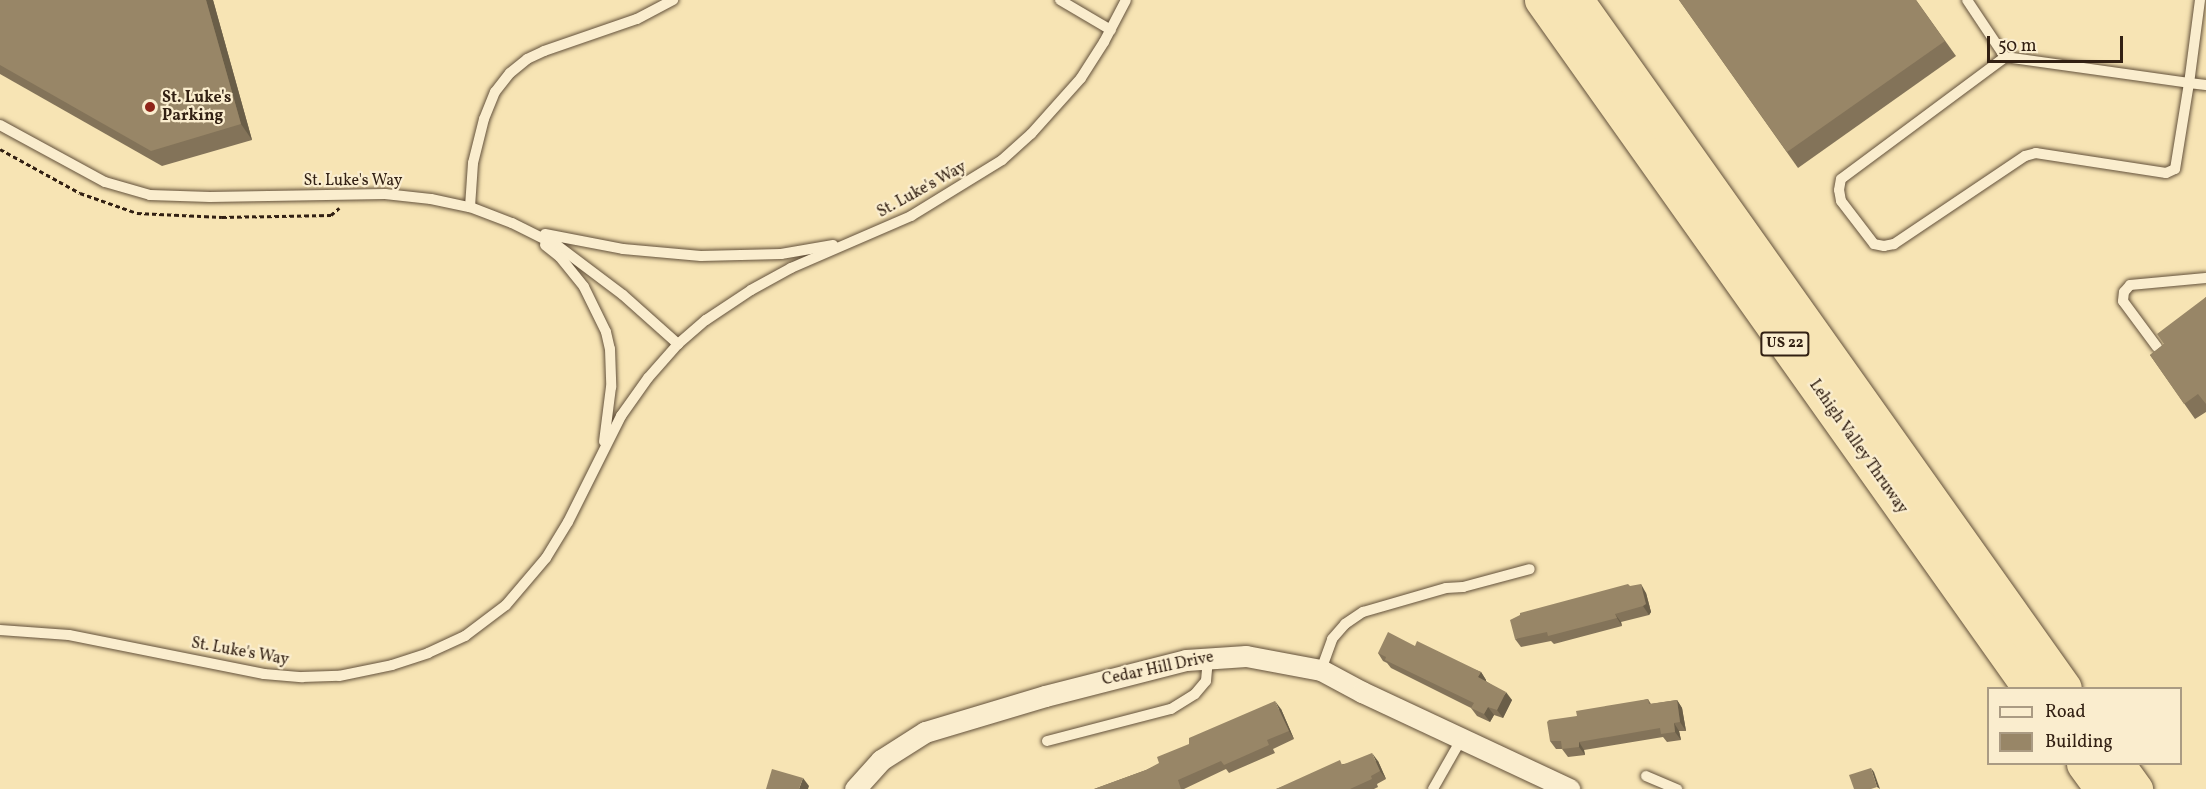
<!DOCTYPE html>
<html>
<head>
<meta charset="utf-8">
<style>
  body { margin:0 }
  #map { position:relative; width:2206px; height:789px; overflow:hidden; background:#f7e4b4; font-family:Vollkorn,serif }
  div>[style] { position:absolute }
  .path>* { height:3px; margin-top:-1.5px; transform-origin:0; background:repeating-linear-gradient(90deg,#322013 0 4.5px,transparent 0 7.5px) }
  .roads { filter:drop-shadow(0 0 2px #63513b) drop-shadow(0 0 2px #63513b) }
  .service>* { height:10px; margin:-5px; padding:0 5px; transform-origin:5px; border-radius:5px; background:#faedce }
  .minor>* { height:21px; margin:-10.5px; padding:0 10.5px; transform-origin:10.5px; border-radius:10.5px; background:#faedce }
  .motorway>* { height:33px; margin:-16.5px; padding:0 16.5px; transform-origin:16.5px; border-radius:16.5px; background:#f7e4b4 }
  .wall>* { inset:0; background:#837359 }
  .shaded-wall>* { inset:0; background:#6a5e48 }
  .building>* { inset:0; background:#988667 }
  .dots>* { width:16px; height:16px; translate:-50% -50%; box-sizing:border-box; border:3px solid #faedce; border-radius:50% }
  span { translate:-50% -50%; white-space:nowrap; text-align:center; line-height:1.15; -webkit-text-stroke:4.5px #faedce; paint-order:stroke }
  .shield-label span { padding:2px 4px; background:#faedce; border:2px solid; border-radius:4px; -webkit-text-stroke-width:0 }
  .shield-label { font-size:15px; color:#322013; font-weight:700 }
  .poi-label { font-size:16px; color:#322013; font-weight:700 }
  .left { translate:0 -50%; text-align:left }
  .street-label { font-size:16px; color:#322013 }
  .legend { position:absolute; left:1987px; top:687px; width:195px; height:78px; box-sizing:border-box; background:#faedce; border:2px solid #aa9b83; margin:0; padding:8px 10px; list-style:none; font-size:18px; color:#322013 }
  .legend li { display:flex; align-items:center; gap:12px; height:30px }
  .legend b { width:30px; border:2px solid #aa9b83 }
  .scale { position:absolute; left:1987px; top:36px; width:136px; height:27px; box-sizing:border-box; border:3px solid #322013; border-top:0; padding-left:8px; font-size:18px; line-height:21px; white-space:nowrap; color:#322013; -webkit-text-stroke:4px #faedce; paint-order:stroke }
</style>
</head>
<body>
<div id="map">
  <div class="path">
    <i style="left:0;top:149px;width:91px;rotate:28.8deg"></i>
    <i style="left:80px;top:193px;width:60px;rotate:19.3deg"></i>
    <i style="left:137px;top:213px;width:85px;rotate:2.7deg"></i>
    <i style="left:222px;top:217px;width:109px;rotate:-1.1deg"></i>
    <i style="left:331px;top:215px;width:11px;rotate:-41deg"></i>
  </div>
  <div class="roads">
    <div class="service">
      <i style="left:1060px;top:0;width:59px;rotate:30.5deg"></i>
      <i style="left:1967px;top:0;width:69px;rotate:56.3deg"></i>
      <i style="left:2005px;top:57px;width:186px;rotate:8deg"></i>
      <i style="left:2189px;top:83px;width:87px;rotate:99.2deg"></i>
      <i style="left:2175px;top:169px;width:10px;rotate:156deg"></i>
      <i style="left:2166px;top:173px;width:132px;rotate:-171.3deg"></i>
      <i style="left:2036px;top:153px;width:11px;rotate:165deg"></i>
      <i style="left:2025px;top:156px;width:158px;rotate:146.1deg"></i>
      <i style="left:1894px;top:244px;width:10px;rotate:169deg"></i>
      <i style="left:1884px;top:246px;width:10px;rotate:-169deg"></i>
      <i style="left:1874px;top:244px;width:54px;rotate:-127.5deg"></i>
      <i style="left:1841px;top:201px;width:11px;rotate:-100deg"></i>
      <i style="left:1839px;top:190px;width:11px;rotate:-80deg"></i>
      <i style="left:1841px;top:179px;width:204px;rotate:-36.6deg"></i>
      <i style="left:2200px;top:0;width:84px;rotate:97.5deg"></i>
      <i style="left:2189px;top:83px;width:17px;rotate:7deg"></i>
      <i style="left:0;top:125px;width:119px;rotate:28.5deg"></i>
      <i style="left:105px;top:182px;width:47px;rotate:16.1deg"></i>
      <i style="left:150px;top:195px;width:60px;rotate:1.9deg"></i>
      <i style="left:210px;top:197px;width:175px;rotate:-1deg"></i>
      <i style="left:385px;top:194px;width:46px;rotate:6.2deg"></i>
      <i style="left:431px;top:199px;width:40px;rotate:12deg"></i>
      <i style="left:470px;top:207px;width:45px;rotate:20.9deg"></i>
      <i style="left:512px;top:223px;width:51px;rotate:26.6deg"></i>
      <i style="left:558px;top:246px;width:81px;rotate:37deg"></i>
      <i style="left:623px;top:295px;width:74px;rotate:41.7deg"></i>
      <i style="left:470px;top:207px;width:44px;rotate:-86.1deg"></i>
      <i style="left:473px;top:163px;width:45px;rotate:-76deg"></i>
      <i style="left:484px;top:119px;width:29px;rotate:-68deg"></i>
      <i style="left:495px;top:92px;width:24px;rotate:-52deg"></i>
      <i style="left:510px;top:73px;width:22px;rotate:-39deg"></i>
      <i style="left:527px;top:59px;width:19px;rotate:-25deg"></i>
      <i style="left:544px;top:51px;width:98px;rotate:-19deg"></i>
      <i style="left:637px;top:19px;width:41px;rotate:-27.8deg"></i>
      <i style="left:545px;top:234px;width:79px;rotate:10.9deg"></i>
      <i style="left:623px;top:249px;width:78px;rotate:5.1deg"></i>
      <i style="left:701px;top:256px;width:80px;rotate:-1.4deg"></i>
      <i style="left:781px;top:254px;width:53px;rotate:-9.8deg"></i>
      <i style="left:545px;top:245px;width:19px;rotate:39deg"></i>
      <i style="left:560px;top:257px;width:38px;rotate:51deg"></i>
      <i style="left:584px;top:287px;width:50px;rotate:63.9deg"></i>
      <i style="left:606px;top:332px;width:17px;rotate:77deg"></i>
      <i style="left:610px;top:349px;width:38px;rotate:88deg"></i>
      <i style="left:611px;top:387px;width:55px;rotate:97.3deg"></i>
      <i style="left:2157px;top:347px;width:57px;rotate:-126.5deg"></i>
      <i style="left:2123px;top:301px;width:9px;rotate:-84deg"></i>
      <i style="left:2124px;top:292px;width:9px;rotate:-49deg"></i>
      <i style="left:2130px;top:285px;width:76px;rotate:-5.3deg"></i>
      <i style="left:0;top:630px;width:69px;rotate:4.1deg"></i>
      <i style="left:69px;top:635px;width:199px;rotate:11.3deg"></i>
      <i style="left:264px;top:674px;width:38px;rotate:5deg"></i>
      <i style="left:302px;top:677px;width:37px;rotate:-2deg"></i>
      <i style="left:339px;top:676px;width:54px;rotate:-11.7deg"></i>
      <i style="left:392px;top:665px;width:38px;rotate:-18deg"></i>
      <i style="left:428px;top:653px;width:41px;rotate:-24.7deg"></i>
      <i style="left:465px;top:636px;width:51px;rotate:-37.1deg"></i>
      <i style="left:506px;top:605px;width:62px;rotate:-49.6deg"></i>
      <i style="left:546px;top:558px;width:42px;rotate:-58.6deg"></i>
      <i style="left:568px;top:522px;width:119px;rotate:-63.4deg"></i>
      <i style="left:621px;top:416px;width:47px;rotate:-54.6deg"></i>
      <i style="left:648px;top:378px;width:45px;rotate:-48.6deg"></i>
      <i style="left:678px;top:344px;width:37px;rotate:-41deg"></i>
      <i style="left:706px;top:320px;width:54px;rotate:-33.7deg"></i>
      <i style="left:751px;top:290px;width:46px;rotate:-28.8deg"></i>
      <i style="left:791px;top:268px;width:131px;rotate:-23.4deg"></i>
      <i style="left:911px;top:216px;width:107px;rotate:-31.6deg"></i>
      <i style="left:1002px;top:160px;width:39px;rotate:-42deg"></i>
      <i style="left:1031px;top:134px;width:75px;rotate:-48.2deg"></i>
      <i style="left:1081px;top:78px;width:43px;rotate:-57.4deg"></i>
      <i style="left:1104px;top:42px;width:47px;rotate:-62.4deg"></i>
      <i style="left:1321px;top:670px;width:33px;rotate:-70deg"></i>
      <i style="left:1332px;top:639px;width:20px;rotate:-49deg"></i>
      <i style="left:1345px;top:624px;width:22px;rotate:-34deg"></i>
      <i style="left:1363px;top:612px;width:86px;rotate:-16.1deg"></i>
      <i style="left:1446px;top:588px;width:17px;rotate:-3deg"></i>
      <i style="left:1463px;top:587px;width:69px;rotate:-15deg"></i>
      <i style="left:1047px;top:741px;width:128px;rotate:-14.5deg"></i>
      <i style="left:1171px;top:709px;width:28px;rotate:-32deg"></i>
      <i style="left:1195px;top:694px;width:17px;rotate:-50deg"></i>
      <i style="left:1206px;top:681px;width:24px;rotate:-85deg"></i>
      <i style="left:1646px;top:776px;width:34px;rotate:23deg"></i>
      <i style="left:1433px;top:789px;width:59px;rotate:-60.4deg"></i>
    </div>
    <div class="minor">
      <i style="left:855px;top:789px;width:39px;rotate:-48deg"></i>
      <i style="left:881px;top:760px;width:52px;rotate:-32.5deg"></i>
      <i style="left:925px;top:732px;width:125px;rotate:-16.7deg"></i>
      <i style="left:1045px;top:696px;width:146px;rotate:-14.3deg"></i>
      <i style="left:1186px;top:660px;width:60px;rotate:-3.8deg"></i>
      <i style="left:1246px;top:656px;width:76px;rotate:10.6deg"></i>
      <i style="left:1321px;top:670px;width:47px;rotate:28.2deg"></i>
      <i style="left:1362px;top:692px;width:229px;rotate:25.1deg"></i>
    </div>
    <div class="motorway">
      <i style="left:1541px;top:0;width:843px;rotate:54.65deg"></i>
      <i style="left:1577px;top:0;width:843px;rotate:54.65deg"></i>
      <i style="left:2083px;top:764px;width:31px;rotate:54deg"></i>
      <i style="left:2118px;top:764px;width:31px;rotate:54deg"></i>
    </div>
  </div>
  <div class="wall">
    <i style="clip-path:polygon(0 0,213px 0,252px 140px,162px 166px,0 74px)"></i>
    <i style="clip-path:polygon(1679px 0,1916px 0,1956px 56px,1798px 168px)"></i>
    <i style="clip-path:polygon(2206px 297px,2206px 412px,2195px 419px,2150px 355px,2164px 344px)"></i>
    <i style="clip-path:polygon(1630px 586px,1646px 593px,1651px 612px,1649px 615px,1621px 622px,1622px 626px,1554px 644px,1551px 641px,1521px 647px,1515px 639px)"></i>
    <i style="clip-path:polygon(1415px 646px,1481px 672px,1486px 680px,1486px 681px,1512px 700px,1503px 718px,1494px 715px,1490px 722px,1477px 716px,1471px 708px,1391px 668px,1387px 663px,1383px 661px,1378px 653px)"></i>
    <i style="clip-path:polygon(1648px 699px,1651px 704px,1677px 700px,1682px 708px,1686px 731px,1679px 731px,1681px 740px,1667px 742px,1663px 737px,1584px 750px,1585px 755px,1568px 757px,1562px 749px,1556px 749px,1550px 741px,1577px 716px)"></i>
    <i style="clip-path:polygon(1281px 709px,1294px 739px,1273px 749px,1275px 753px,1229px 773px,1226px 769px,1184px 789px,1094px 789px,1146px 770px)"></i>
    <i style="clip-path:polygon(1378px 761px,1386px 779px,1377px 784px,1378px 787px,1374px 789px,1276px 789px,1343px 764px)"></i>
  </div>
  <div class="shaded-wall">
    <i style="clip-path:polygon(206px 0,213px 0,252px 140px,241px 124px)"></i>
    <i style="clip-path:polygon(1641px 584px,1646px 593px,1651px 612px,1649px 615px,1643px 606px)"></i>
    <i style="clip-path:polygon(1615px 614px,1621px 622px,1622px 626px,1617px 618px)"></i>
    <i style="clip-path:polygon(1481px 672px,1486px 680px,1484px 685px,1478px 677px)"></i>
    <i style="clip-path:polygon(1506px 692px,1512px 700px,1503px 718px,1497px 710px)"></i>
    <i style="clip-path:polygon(1677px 700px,1682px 708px,1686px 731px,1680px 722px)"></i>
    <i style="clip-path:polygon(1275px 701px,1281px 709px,1294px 739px,1289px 731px)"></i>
    <i style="clip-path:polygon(1488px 707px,1494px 715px,1490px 722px,1484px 714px)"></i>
    <i style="clip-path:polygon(1674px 723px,1679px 731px,1681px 740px,1675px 732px)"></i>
    <i style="clip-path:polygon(1579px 742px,1584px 750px,1585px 755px,1579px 747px)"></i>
    <i style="clip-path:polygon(1372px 753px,1378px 761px,1386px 779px,1380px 771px)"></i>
    <i style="clip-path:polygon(1871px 768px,1874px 772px,1880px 789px,1877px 787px)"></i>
    <i style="clip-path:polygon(803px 778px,809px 786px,808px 789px,799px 789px)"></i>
  </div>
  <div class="building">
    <i style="clip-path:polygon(0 0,206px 0,241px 124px,151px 151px,0 65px)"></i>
    <i style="clip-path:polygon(1679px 0,1916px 0,1945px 41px,1787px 152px)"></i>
    <i style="clip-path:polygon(2206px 297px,2206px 404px,2198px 394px,2184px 404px,2150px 355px,2164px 344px,2157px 334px)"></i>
    <i style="clip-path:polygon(1628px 584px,1630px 586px,1641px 584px,1646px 604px,1643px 606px,1615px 614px,1617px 618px,1548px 636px,1547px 632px,1515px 639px,1510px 620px,1520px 615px,1520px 613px)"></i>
    <i style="clip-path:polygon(1388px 632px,1415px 646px,1417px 641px,1481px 672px,1478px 677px,1506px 692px,1497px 710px,1488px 707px,1484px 714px,1471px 708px,1474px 703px,1385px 660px,1386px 657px,1378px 653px)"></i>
    <i style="clip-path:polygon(1648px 699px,1649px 704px,1677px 700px,1680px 722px,1674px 723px,1675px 732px,1661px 734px,1660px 728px,1579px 742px,1579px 747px,1562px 749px,1561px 741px,1550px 741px,1547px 722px,1549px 720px,1577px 716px,1576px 711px)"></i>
    <i style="clip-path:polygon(1275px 701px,1289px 731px,1267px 740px,1269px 745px,1224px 765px,1221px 761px,1178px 780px,1181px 789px,1094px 789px,1146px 770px,1159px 763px,1157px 757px,1189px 744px,1189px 738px)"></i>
    <i style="clip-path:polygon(1372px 753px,1380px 771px,1371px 776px,1372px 779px,1350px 789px,1276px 789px,1340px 760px,1342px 765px)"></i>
    <i style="clip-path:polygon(1871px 768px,1877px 787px,1871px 789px,1854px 789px,1849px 775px)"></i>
    <i style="clip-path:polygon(772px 769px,803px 778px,799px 789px,766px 789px)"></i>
  </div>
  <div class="dots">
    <i style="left:150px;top:107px;background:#8f2418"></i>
  </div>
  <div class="shield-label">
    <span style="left:1785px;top:344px">US 22</span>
  </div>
  <div class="poi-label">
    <span class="left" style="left:162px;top:107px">St. Luke's<br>Parking</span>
  </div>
  <div class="street-label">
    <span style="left:353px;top:181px">St. Luke's Way</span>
    <span style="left:922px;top:190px;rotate:-29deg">St. Luke's Way</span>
    <span style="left:1858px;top:447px;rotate:55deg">Lehigh Valley Thruway</span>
    <span style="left:240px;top:652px;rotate:10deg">St. Luke's Way</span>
    <span style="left:1158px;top:669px;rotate:-12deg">Cedar Hill Drive</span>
  </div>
  <ul class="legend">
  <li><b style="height:8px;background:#faedce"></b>Road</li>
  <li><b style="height:16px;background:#988667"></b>Building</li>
  </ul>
  <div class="scale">50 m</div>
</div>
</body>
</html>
